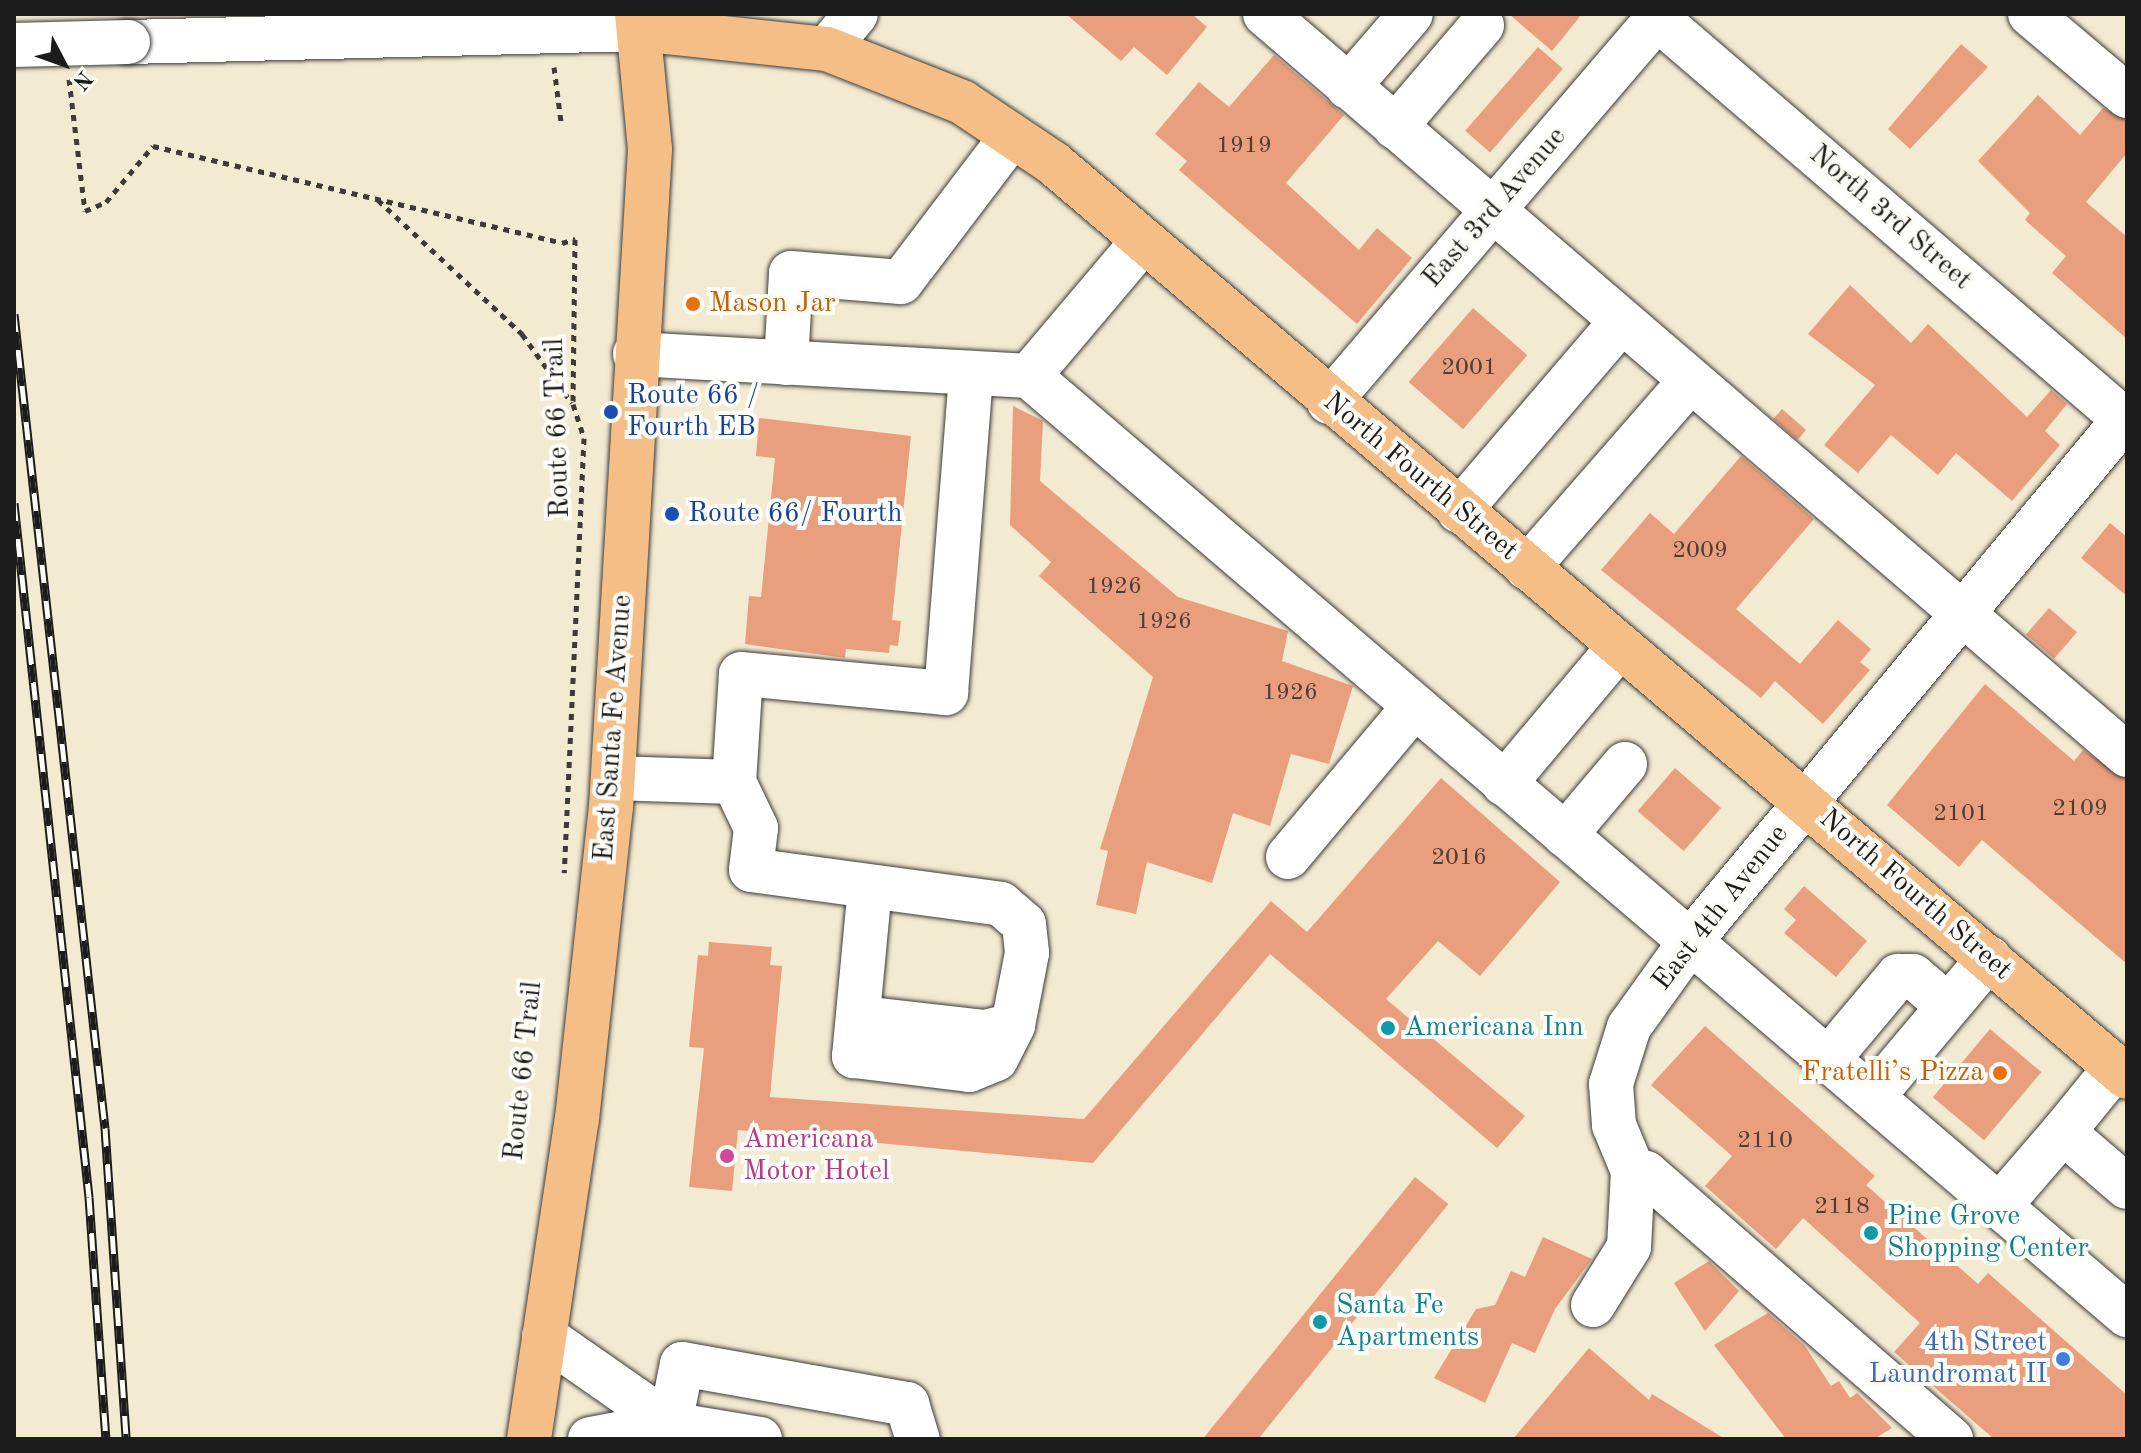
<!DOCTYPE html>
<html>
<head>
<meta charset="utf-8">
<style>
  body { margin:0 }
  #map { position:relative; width:2141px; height:1453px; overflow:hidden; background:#f3ead2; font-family:"Old Standard TT",serif }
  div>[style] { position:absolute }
  .building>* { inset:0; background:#e99f7e; transform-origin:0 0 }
  .path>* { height:5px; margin-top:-2.5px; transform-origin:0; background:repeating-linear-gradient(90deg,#3c3b37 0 6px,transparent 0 12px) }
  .roads { filter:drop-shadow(0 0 2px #3c3b37) drop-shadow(0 0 2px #3c3b37) }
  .minor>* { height:44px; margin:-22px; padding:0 22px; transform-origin:22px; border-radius:22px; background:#fff }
  .major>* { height:44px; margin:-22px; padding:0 22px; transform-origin:22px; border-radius:22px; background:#f6be87 }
  .rail>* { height:9px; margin-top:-4.5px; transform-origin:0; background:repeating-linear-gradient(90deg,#fdfcf7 0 18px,#1c1c1c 0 36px); box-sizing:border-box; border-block:2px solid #1c1c1c }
  .bridges { filter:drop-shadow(0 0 2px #3c3b37) drop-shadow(0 0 2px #3c3b37) }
  .minor-bridge>* { height:44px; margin:-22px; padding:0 22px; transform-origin:22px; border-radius:22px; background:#fff }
  .dots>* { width:22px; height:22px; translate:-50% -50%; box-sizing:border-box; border:4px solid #fdfcf7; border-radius:50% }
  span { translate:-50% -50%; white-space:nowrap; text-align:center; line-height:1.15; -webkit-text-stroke:8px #fdfcf7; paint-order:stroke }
  .number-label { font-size:24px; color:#4f3d34 }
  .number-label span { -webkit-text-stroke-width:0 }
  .street-label { font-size:28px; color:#1c1c1c }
  .food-label { font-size:28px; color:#c56008 }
  .left { translate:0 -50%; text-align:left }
  .right { translate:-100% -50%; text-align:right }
  .transit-label { font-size:28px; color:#164399 }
  .culture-label { font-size:28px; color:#0d838f }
  .hotel-label { font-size:28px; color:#b23c85 }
  .shop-label { font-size:28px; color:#366cbe }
  .frame { position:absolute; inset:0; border:16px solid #1c1c1c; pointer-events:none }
  .north { position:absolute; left:24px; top:24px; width:80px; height:80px; -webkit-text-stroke:6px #fdfcf7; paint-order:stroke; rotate:131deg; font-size:22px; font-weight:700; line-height:32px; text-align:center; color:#1c1c1c }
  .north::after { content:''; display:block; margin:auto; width:28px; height:36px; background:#1c1c1c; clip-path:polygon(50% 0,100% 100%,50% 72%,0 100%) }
</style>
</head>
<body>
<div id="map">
  <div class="building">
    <i style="clip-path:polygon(1066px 14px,1192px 14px,1207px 27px,1167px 75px,1134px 47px,1121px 61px)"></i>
    <i style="clip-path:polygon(1509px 14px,1582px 14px,1552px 51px)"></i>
    <i style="clip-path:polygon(1961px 44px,1988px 67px,1910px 149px,1888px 129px)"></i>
    <i style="left:1538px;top:47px;width:33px;height:111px;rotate:41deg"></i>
    <i style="clip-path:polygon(1274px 55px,1344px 115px,1286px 183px,1359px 250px,1377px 228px,1412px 258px,1357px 324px,1179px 170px,1187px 161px,1155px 134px,1199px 82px,1229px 107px)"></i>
    <i style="clip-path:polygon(2038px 95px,2080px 135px,2103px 108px,2127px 120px,2127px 153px,2086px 202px,2127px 237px,2127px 339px,2052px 273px,2066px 256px,2025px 220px,2030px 213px,1978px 161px)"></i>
    <i style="clip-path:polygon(1850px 285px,1911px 343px,1928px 324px,2027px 417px,2051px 390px,2067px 404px,2045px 431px,2060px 445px,2012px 501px,1956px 453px,1938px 475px,1891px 435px,1858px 473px,1824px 445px,1875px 385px,1808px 334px)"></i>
    <i style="left:1473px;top:308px;width:72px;height:98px;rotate:41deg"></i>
    <i style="clip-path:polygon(1013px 406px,1043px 421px,1040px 481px,1178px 597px,1288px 631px,1282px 661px,1353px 686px,1329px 764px,1291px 754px,1270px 826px,1233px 813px,1212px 883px,1147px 862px,1136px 914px,1096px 905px,1108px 851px,1100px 849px,1153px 677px,1039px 576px,1051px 562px,1010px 525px)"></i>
    <i style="left:1782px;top:409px;width:32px;height:13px;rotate:41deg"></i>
    <i style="clip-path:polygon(759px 418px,911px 436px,892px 620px,901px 621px,898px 646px,890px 645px,889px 653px,846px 649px,845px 658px,745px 644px,749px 596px,761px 597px,775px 458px,756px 456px)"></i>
    <i style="clip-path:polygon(1741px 456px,1814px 519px,1736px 609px,1800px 664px,1838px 620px,1871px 649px,1860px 662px,1870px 670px,1823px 724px,1775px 681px,1761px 698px,1601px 570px,1650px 513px,1674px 534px)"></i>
    <i style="clip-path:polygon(2110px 523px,2127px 537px,2127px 596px,2081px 558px)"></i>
    <i style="left:2049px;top:608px;width:37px;height:35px;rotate:41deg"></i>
    <i style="clip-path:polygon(1985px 684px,2074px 761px,2083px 750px,2127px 779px,2127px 964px,1982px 840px,1959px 867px,1887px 805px)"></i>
    <i style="left:1675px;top:768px;width:61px;height:57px;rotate:41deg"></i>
    <i style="clip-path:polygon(1441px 778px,1560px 882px,1480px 976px,1438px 941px,1386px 999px,1525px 1116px,1497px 1148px,1270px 954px,1093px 1163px,738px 1130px,732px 1191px,689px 1187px,704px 1048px,689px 1047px,698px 955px,708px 956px,709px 942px,772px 947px,770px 965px,782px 966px,770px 1097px,1084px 1119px,1271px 901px,1307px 932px)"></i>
    <i style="clip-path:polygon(1804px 886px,1867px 941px,1836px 977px,1784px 933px,1796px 920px,1784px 909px)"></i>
    <i style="clip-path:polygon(1705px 1026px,1875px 1176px,1866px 1185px,1978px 1284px,1988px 1273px,2127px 1395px,2127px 1439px,1994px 1439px,1894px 1352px,1920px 1323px,1803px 1218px,1776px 1249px,1705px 1186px,1732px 1156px,1651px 1085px)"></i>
    <i style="left:1990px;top:1029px;width:67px;height:89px;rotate:40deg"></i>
    <i style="left:1415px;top:1177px;width:43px;height:344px;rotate:39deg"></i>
    <i style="clip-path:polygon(1543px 1237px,1592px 1259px,1555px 1309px,1535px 1353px,1512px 1343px,1485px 1403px,1434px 1378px,1476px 1309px,1495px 1305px,1511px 1271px,1525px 1277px)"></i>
    <i style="clip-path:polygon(1709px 1261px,1739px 1291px,1705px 1331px,1674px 1283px)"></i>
    <i style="clip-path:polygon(1768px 1313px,1805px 1346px,1831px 1386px,1839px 1381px,1850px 1398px,1857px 1393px,1892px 1428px,1874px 1439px,1786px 1439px,1714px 1345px)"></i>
    <i style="clip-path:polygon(1589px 1348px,1649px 1400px,1652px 1394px,1725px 1439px,1513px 1439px)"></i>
  </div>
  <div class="path">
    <i style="left:554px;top:67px;width:55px;rotate:82.7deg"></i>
    <i style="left:69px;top:79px;width:133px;rotate:83.1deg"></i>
    <i style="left:85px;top:211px;width:23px;rotate:-23deg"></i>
    <i style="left:106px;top:202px;width:73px;rotate:-50deg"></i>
    <i style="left:153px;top:146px;width:420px;rotate:13.3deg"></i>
    <i style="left:562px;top:243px;width:14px;rotate:-17deg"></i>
    <i style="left:575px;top:239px;width:165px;rotate:90.7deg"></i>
    <i style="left:573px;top:404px;width:36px;rotate:72deg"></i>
    <i style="left:584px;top:438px;width:435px;rotate:92.6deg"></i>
    <i style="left:378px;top:200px;width:197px;rotate:42.9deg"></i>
    <i style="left:522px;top:334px;width:85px;rotate:54.1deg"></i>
  </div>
  <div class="roads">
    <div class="minor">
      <i style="left:1265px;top:14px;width:1137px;rotate:40.68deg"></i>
      <i style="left:1652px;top:14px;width:626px;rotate:40.66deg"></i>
      <i style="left:2030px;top:14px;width:127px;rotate:40.2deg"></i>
      <i style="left:128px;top:42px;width:511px;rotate:-1.46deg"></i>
      <i style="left:827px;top:49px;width:45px;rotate:-50.4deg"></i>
      <i style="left:1348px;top:87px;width:96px;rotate:-49.2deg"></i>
      <i style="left:1395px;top:127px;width:134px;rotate:-49.5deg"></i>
      <i style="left:635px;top:354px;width:395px;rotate:3.2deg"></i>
      <i style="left:1029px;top:376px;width:1445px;rotate:40.54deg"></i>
      <i style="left:786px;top:363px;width:90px;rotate:-86.8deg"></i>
      <i style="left:791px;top:273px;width:110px;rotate:4.7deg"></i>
      <i style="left:901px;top:282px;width:183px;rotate:-52.8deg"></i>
      <i style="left:1029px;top:376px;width:177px;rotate:-49.8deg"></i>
      <i style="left:1329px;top:402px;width:511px;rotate:-49.45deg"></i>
      <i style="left:1459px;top:511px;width:249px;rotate:-49.4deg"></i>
      <i style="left:1527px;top:568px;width:248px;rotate:-48.9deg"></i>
      <i style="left:613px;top:778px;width:121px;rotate:1.9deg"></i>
      <i style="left:734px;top:782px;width:108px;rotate:-86.3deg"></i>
      <i style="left:741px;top:674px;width:206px;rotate:5.3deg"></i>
      <i style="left:946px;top:693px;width:321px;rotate:-85.5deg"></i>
      <i style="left:734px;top:782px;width:51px;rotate:64.4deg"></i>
      <i style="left:756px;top:828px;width:42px;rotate:96.8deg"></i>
      <i style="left:751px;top:870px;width:252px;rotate:7.7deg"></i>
      <i style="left:1001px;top:904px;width:30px;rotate:41deg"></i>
      <i style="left:1024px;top:924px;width:29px;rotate:84deg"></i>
      <i style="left:1027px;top:953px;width:73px;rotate:101deg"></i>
      <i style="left:1013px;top:1025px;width:29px;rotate:166deg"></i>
      <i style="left:985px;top:1032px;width:126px;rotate:-173.6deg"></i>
      <i style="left:1504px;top:784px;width:180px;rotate:-50deg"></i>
      <i style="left:1565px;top:835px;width:93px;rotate:-49.8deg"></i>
      <i style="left:1288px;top:857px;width:193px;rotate:-50deg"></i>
      <i style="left:870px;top:887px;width:170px;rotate:95.4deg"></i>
      <i style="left:854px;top:1056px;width:116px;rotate:6.9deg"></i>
      <i style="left:969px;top:1070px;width:29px;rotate:-22deg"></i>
      <i style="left:996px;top:1059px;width:38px;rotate:-63deg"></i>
      <i style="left:1830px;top:1057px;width:106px;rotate:-50deg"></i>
      <i style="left:1898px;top:976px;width:15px"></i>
      <i style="left:1913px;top:976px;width:46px;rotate:40.6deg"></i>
      <i style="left:2116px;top:1067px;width:84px;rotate:129.2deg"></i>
      <i style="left:2063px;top:1132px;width:84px;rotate:40.7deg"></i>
      <i style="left:1874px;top:1095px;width:179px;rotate:-50deg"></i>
      <i style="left:1633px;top:1171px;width:13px;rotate:9deg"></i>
      <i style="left:1646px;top:1173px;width:405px;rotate:41.1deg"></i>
      <i style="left:2001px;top:1204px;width:95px;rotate:-49.3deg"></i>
      <i style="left:1593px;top:1305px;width:68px;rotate:-58.2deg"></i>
      <i style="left:1629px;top:1247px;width:76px;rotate:-87deg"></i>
      <i style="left:1633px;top:1171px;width:50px;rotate:-112.4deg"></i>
      <i style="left:1614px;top:1125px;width:41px;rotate:-94.2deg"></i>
      <i style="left:1611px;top:1084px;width:60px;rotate:-72.5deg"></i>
      <i style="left:1629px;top:1027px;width:108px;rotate:-54.4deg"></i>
      <i style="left:1692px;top:939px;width:680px;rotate:-50.25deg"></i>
      <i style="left:544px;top:1336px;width:154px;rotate:34.9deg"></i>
      <i style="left:590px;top:1439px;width:81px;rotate:-10.6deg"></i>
      <i style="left:760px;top:1439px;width:91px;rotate:-170.5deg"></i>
      <i style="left:670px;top:1424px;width:61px;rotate:-78.7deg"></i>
      <i style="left:682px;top:1364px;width:229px;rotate:10.1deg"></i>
      <i style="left:907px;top:1404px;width:37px;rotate:73deg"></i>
    </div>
    <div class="major">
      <i style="left:639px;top:29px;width:189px;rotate:6.1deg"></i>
      <i style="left:827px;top:49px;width:145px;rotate:21.4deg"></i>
      <i style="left:962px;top:102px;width:110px;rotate:33.8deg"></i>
      <i style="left:1053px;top:163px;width:1410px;rotate:40.4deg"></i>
      <i style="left:529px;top:1439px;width:324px;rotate:-81.5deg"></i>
      <i style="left:577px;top:1119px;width:314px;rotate:-83.8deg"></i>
      <i style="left:611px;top:807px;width:659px;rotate:-86.61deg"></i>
      <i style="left:650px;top:149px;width:136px;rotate:-95.5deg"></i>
    </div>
  </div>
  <div class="rail">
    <i style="left:14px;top:314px;width:819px;rotate:83.62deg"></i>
    <i style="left:105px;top:1128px;width:312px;rotate:86.1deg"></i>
    <i style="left:14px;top:503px;width:698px;rotate:83.83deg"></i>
    <i style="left:89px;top:1197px;width:243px;rotate:86deg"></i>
  </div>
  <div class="bridges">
    <div class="minor-bridge">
      <i style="left:14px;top:45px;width:114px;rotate:-1.5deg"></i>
    </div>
  </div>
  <div class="dots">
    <i style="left:693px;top:304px;background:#e8710a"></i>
    <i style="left:611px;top:412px;background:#1a4fb4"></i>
    <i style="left:672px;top:514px;background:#1a4fb4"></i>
    <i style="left:1388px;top:1028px;background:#0f9aa8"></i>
    <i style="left:2000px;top:1073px;background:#e8710a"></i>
    <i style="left:727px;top:1156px;background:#d1479c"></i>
    <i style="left:1871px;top:1233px;background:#0f9aa8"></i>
    <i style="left:1320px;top:1322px;background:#0f9aa8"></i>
    <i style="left:2063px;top:1359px;background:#3f7fe0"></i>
  </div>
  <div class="number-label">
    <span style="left:1244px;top:147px">1919</span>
    <span style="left:1469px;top:369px">2001</span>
    <span style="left:1700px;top:552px">2009</span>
    <span style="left:1114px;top:588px">1926</span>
    <span style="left:1164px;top:623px">1926</span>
    <span style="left:1290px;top:694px">1926</span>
    <span style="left:2080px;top:810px">2109</span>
    <span style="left:1961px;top:815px">2101</span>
    <span style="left:1459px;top:859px">2016</span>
    <span style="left:1765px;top:1142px">2110</span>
    <span style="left:1842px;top:1208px">2118</span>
  </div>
  <div class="street-label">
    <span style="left:1495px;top:208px;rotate:-49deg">East 3rd Avenue</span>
    <span style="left:1890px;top:218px;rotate:41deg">North 3rd Street</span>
    <span style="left:558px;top:428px;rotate:-92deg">Route 66 Trail</span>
    <span style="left:1420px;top:477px;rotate:40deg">North Fourth Street</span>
    <span style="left:614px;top:728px;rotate:-86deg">East Santa Fe Avenue</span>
    <span style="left:1915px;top:895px;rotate:41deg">North Fourth Street</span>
    <span style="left:1721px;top:908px;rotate:-52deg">East 4th Avenue</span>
    <span style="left:524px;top:1071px;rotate:-84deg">Route 66 Trail</span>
  </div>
  <div class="food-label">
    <span class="left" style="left:709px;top:304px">Mason Jar</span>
    <span class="right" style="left:1984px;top:1073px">Fratelli’s Pizza</span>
  </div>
  <div class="transit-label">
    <span class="left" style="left:627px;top:412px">Route 66 /<br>Fourth EB</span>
    <span class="left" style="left:688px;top:514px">Route 66/ Fourth</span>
  </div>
  <div class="culture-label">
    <span class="left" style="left:1404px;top:1028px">Americana Inn</span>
    <span class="left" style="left:1887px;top:1233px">Pine Grove<br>Shopping Center</span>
    <span class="left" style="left:1336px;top:1322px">Santa Fe<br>Apartments</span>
  </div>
  <div class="hotel-label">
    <span class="left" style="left:743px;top:1156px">Americana<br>Motor Hotel</span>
  </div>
  <div class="shop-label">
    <span class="right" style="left:2047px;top:1359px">4th Street<br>Laundromat II</span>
  </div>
  <div class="frame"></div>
  <div class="north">N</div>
</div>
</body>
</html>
